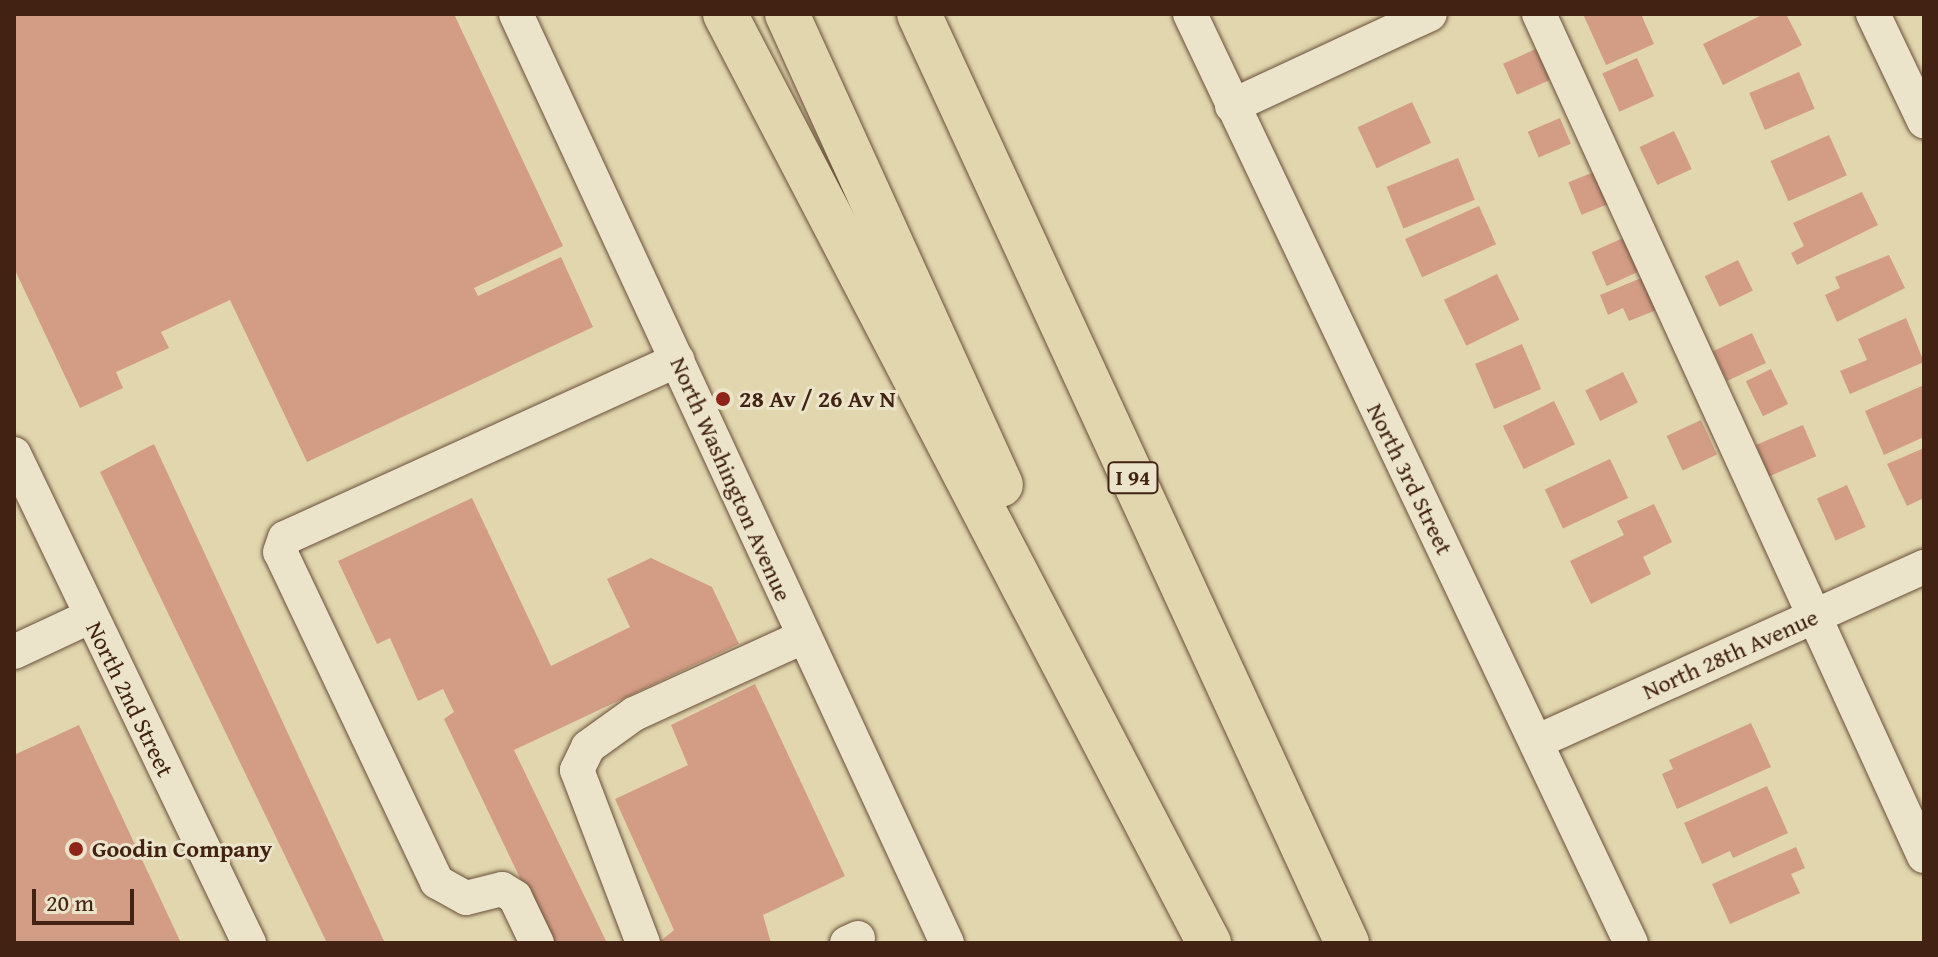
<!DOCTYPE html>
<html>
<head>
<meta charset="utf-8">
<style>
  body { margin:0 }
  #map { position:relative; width:1938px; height:957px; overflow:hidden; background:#e1d6ad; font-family:"Gentium Book Plus",serif }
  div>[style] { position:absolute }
  .building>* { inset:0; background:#d39d85; transform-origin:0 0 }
  .roads { filter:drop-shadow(0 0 2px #6a4f3a) drop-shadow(0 0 2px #6a4f3a) }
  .minor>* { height:34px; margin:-17px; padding:0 17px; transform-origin:17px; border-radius:17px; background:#ece4ca }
  .highway>* { height:44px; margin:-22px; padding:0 22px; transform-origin:22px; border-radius:22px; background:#e1d6ad }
  .dots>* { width:22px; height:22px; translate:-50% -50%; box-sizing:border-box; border:4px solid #ece4ca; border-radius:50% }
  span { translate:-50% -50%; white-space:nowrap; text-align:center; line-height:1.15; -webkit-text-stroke:6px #ece4ca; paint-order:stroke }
  .shield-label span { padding:2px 6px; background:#ece4ca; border:2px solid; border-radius:6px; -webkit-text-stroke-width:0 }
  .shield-label { font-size:22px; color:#422213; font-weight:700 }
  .poi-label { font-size:24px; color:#422213; font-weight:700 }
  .left { translate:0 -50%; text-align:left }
  .street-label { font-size:24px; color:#422213 }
  .frame { position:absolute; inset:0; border:16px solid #422213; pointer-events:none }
  .scale { position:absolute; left:32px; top:889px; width:102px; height:36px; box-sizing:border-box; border:4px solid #422213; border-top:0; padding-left:10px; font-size:24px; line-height:28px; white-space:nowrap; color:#422213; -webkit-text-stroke:6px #ece4ca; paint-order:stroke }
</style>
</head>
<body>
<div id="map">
  <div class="building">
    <i style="clip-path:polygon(14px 14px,454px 14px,563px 246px,474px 288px,478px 296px,561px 257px,593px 327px,307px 462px,230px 300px,161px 332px,169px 348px,116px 372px,123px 388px,80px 408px,14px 268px)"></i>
    <i style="clip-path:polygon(1583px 14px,1641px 14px,1654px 44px,1606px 65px)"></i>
    <i style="clip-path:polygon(1764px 14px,1786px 14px,1802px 45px,1723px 85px,1703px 44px)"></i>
    <i style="left:1536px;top:49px;width:34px;height:36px;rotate:66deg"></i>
    <i style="left:1637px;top:58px;width:42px;height:38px;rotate:66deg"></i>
    <i style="left:1799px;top:72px;width:40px;height:54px;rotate:67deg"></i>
    <i style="left:1412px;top:102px;width:45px;height:60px;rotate:65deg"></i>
    <i style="left:1560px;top:118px;width:28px;height:35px;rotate:67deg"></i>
    <i style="left:1674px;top:131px;width:42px;height:38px;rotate:65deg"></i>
    <i style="left:1829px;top:135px;width:44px;height:64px;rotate:66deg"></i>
    <i style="left:1458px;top:158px;width:45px;height:77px;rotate:68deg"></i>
    <i style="left:1599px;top:170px;width:35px;height:33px;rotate:68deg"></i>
    <i style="clip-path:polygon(1862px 192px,1878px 225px,1797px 265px,1791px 253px,1804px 246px,1793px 223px)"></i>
    <i style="left:1479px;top:206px;width:42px;height:81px;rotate:66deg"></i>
    <i style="left:1630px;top:235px;width:37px;height:42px;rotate:66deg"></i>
    <i style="clip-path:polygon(1889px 255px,1905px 288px,1837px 322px,1825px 295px,1840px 288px,1835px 277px)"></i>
    <i style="left:1738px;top:260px;width:34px;height:37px;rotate:64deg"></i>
    <i style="left:1497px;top:274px;width:51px;height:59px;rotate:64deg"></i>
    <i style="clip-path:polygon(1651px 274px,1664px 307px,1629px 321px,1623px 308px,1608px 315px,1600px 295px)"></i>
    <i style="clip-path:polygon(1906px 318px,1924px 362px,1850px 394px,1840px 371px,1867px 360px,1858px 339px)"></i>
    <i style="left:1752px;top:333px;width:33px;height:43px;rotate:65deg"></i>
    <i style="left:1522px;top:344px;width:49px;height:51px;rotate:67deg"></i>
    <i style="left:1771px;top:369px;width:39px;height:28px;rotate:64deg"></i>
    <i style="left:1623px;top:372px;width:34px;height:42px;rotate:64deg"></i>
    <i style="clip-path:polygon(1924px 385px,1924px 437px,1884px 455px,1865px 411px)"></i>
    <i style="left:1554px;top:401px;width:48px;height:57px;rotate:64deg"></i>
    <i style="left:1701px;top:420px;width:38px;height:38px;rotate:65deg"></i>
    <i style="left:1803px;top:425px;width:34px;height:51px;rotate:67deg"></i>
    <i style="clip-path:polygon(154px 444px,385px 943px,327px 943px,100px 472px)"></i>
    <i style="clip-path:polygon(1924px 448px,1924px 498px,1907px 506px,1887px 464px)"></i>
    <i style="left:1610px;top:459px;width:43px;height:72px;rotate:65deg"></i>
    <i style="left:1847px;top:485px;width:46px;height:33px;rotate:66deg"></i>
    <i style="clip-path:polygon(472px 498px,551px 666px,630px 627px,607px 579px,651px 558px,712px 587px,739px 644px,514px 750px,607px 943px,551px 943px,444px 719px,454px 712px,443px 689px,418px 701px,390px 638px,377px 644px,338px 561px)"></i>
    <i style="clip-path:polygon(1654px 504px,1672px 542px,1643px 557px,1651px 574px,1591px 604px,1570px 561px,1624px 535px,1617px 521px)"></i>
    <i style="clip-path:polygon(755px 684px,845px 876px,763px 915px,771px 943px,658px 943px,674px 930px,615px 799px,688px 765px,671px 725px)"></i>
    <i style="clip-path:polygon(1751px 723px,1771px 767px,1677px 809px,1662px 774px,1673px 769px,1669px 760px)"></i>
    <i style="clip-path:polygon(79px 725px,181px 943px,14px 943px,14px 755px)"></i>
    <i style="clip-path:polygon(1767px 786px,1788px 833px,1733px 858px,1730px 851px,1702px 864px,1684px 823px)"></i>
    <i style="clip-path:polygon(1796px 847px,1805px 868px,1791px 874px,1800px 893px,1730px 924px,1712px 884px)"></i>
  </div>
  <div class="roads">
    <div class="minor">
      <i style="left:516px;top:14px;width:1024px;rotate:65.11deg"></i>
      <i style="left:1190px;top:14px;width:1028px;rotate:64.61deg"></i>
      <i style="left:1539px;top:14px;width:926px;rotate:65.43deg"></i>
      <i style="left:1873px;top:14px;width:119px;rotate:64.5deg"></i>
      <i style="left:1232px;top:106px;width:218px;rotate:-24.9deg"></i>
      <i style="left:14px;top:454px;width:543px;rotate:64.33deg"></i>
      <i style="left:14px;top:652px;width:83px;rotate:-25deg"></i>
      <i style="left:1536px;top:742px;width:426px;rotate:-24.3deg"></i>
      <i style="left:537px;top:943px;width:51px;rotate:-115.6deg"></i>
      <i style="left:515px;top:897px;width:15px;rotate:-148deg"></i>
      <i style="left:502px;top:889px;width:37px;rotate:166deg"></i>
      <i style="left:466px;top:898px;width:33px;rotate:-151deg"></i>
      <i style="left:437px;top:882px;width:365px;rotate:-115.4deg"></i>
      <i style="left:280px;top:552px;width:15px;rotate:-70deg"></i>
      <i style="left:285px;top:538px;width:431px;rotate:-24.4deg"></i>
      <i style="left:643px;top:943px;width:185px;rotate:-110.9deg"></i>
      <i style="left:577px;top:770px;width:25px;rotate:-64deg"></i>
      <i style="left:588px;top:747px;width:57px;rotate:-35.7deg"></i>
      <i style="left:634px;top:714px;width:186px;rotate:-24.5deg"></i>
      <i style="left:847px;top:943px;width:12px;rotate:-24deg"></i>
    </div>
    <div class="highway">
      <i style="left:725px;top:14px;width:1048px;rotate:62.48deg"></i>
      <i style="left:787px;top:14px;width:517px;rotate:65.57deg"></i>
      <i style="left:919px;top:14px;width:1023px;rotate:65.26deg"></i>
    </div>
  </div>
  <div class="dots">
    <i style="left:723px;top:399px;background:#8f2418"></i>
    <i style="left:76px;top:849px;background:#8f2418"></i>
  </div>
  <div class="shield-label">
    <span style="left:1133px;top:478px">I 94</span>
  </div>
  <div class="poi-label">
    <span class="left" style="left:739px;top:399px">28 Av / 26 Av N</span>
    <span class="left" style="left:92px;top:849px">Goodin Company</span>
  </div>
  <div class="street-label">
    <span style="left:731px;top:479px;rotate:66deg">North Washington Avenue</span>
    <span style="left:1410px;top:479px;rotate:64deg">North 3rd Street</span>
    <span style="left:1730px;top:654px;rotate:-24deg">North 28th Avenue</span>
    <span style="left:130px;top:699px;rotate:64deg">North 2nd Street</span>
  </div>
  <div class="frame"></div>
  <div class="scale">20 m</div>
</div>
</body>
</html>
